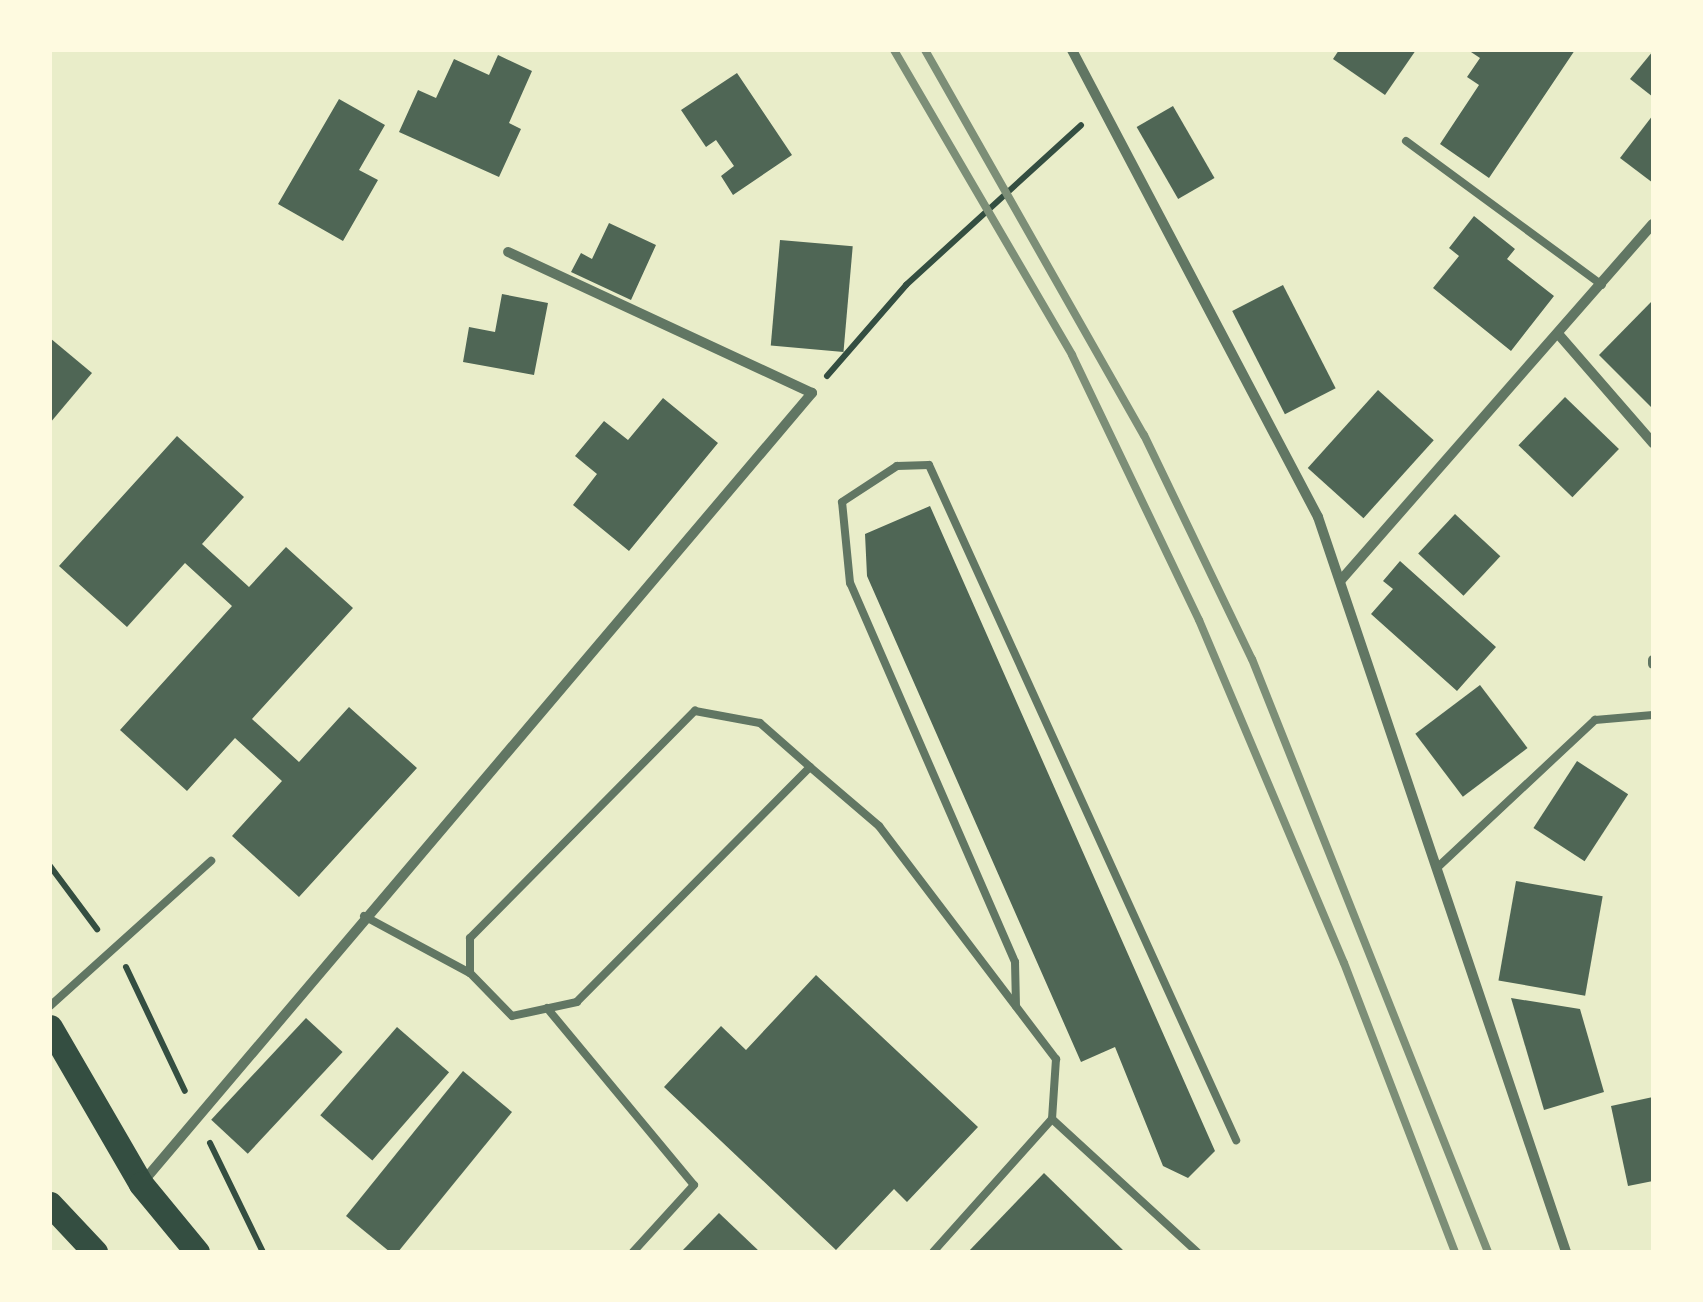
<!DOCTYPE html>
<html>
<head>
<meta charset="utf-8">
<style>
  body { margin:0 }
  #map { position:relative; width:1703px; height:1302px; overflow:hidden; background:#e9edc9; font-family:"PT Sans Narrow",sans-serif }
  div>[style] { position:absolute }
  .building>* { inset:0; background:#4f6655; transform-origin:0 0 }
  .path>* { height:6px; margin:-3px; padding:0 3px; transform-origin:3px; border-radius:3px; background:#344e41 }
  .service>* { height:8px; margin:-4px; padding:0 4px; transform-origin:4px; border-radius:4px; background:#617663 }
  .minor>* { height:10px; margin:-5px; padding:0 5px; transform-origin:5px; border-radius:5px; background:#617663 }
  .primary>* { height:25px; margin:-12.5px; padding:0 12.5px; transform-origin:12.5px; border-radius:12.5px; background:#344e41 }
  .rail>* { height:8px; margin:-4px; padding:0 4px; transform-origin:4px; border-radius:4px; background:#7c8e77 }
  span { translate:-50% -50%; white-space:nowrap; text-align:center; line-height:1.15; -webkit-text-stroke:10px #fefae0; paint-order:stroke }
  .frame { position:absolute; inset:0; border:52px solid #fefae0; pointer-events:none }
</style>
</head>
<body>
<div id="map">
  <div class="building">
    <i style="clip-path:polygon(1339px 50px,1416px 50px,1385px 95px,1333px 59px)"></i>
    <i style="clip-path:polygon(1468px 50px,1575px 50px,1489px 178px,1440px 144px,1479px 85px,1467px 77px,1480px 58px)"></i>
    <i style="clip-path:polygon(1653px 51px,1653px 97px,1630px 79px)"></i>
    <i style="clip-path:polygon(498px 55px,532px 71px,509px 123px,521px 129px,499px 177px,399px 132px,418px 90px,436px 98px,454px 59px,489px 75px)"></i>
    <i style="clip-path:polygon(737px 73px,792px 155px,733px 195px,721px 176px,734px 166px,716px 140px,706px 147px,681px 110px)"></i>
    <i style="clip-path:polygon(339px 99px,385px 125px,359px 170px,378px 180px,343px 241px,278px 204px)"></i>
    <i style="left:1173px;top:106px;width:83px;height:42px;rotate:60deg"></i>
    <i style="clip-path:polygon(1653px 115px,1653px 183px,1620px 158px)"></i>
    <i style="clip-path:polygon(1474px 216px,1515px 249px,1507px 259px,1554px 296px,1511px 351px,1433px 288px,1459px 256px,1449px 248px)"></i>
    <i style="clip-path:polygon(609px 223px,656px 245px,631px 300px,571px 272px,581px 253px,592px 259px)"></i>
    <i style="left:780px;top:240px;width:73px;height:106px;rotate:5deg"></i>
    <i style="left:1283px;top:285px;width:116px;height:57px;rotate:63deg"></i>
    <i style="clip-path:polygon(502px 294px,548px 303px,534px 375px,463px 362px,469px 327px,495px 332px)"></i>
    <i style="clip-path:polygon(1653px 300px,1653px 409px,1599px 355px)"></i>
    <i style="clip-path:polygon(50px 338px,92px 373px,50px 423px)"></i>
    <i style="left:1378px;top:390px;width:75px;height:105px;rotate:42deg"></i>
    <i style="left:1565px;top:397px;width:75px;height:67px;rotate:44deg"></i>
    <i style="clip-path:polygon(663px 398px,718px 443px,629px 551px,573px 505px,597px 474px,575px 456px,604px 421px,628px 440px)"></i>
    <i style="clip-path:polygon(177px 436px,244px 497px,202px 544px,249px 587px,286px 547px,353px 608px,252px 719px,299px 762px,349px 707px,417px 768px,299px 897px,232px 836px,282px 781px,235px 738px,187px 791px,120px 730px,232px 606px,185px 563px,127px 627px,59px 566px)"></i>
    <i style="clip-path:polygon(930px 506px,1215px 1151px,1188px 1178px,1163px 1166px,1115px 1047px,1081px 1062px,867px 576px,865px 534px)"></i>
    <i style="left:1455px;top:514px;width:62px;height:54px;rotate:43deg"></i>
    <i style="clip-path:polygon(1400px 561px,1496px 647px,1457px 691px,1371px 614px,1393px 589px,1383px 581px)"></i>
    <i style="left:1480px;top:685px;width:79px;height:81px;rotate:53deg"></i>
    <i style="left:1577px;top:761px;width:61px;height:80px;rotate:33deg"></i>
    <i style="left:1516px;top:881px;width:88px;height:101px;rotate:10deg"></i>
    <i style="clip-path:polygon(816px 975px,978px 1127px,907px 1202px,894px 1189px,836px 1250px,664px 1087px,721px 1026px,746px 1050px)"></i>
    <i style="clip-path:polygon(1511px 998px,1580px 1009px,1604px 1092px,1544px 1110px)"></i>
    <i style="left:306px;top:1018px;width:50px;height:139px;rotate:43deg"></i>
    <i style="left:397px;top:1027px;width:69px;height:117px;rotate:41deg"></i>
    <i style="clip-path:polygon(463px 1071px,512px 1112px,398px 1252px,390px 1252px,346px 1216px)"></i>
    <i style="clip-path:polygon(1653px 1097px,1653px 1181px,1628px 1186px,1611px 1106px)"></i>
    <i style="clip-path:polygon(1044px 1173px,1125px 1252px,968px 1252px)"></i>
    <i style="clip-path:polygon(719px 1213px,760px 1252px,681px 1252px)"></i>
  </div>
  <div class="path">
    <i style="left:827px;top:376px;width:121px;rotate:-49deg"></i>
    <i style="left:906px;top:285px;width:237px;rotate:-42.4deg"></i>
    <i style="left:50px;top:866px;width:79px;rotate:53.3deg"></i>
    <i style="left:126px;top:967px;width:137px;rotate:64.6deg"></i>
    <i style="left:210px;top:1143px;width:121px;rotate:64.1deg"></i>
  </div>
  <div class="service">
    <i style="left:1406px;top:141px;width:243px;rotate:36.3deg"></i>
    <i style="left:810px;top:767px;width:331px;rotate:134.8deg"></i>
    <i style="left:577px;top:1002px;width:66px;rotate:167.8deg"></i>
    <i style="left:512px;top:1016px;width:60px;rotate:-134.3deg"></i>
    <i style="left:470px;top:973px;width:35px;rotate:-90deg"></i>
    <i style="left:470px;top:938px;width:320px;rotate:-45.3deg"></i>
    <i style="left:695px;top:711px;width:66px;rotate:10.5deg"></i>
    <i style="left:760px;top:723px;width:67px;rotate:41.3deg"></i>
    <i style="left:810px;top:767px;width:91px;rotate:40.5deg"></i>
    <i style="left:879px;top:826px;width:293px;rotate:52.8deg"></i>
    <i style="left:1056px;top:1059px;width:60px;rotate:93.8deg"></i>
    <i style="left:1052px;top:1119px;width:178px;rotate:131.8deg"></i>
    <i style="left:1439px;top:866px;width:214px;rotate:-43.1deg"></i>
    <i style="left:1595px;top:720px;width:58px;rotate:-4.9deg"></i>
    <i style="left:364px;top:916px;width:120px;rotate:28.3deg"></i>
    <i style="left:50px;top:1006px;width:217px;rotate:-42deg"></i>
    <i style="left:1016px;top:1006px;width:44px;rotate:-91.3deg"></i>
    <i style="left:1015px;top:962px;width:413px;rotate:-113.5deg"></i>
    <i style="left:850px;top:583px;width:81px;rotate:-95.6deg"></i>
    <i style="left:842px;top:502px;width:66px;rotate:-33.2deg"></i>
    <i style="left:897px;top:466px;width:32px;rotate:-2deg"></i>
    <i style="left:929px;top:465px;width:742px;rotate:65.54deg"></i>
    <i style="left:547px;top:1008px;width:230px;rotate:50.3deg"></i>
    <i style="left:694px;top:1185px;width:91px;rotate:132.3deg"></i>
    <i style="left:1052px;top:1119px;width:197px;rotate:42.5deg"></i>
  </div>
  <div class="minor">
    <i style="left:1072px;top:50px;width:528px;rotate:62.22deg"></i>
    <i style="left:1318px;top:517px;width:776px;rotate:71.35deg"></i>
    <i style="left:1560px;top:336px;width:142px;rotate:49deg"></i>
    <i style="left:1341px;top:580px;width:473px;rotate:-48.8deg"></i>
    <i style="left:1653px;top:660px;width:4px;rotate:90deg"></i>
    <i style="left:142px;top:1183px;width:1036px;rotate:-49.7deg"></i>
    <i style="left:812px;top:393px;width:335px;rotate:-155.1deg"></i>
  </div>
  <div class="primary">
    <i style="left:50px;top:1027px;width:181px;rotate:59.9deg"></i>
    <i style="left:141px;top:1184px;width:88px;rotate:50.5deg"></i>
    <i style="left:50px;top:1204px;width:66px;rotate:46.8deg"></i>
  </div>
  <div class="rail">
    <i style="left:894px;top:50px;width:353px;rotate:59.7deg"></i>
    <i style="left:1072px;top:355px;width:294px;rotate:64.4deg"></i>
    <i style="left:1199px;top:620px;width:372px;rotate:67.1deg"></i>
    <i style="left:1344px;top:963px;width:310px;rotate:69deg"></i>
    <i style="left:925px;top:50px;width:443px;rotate:60.4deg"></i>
    <i style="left:1144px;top:435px;width:249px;rotate:64.3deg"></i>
    <i style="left:1252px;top:659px;width:638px;rotate:68.3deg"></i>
  </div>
  <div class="frame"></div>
</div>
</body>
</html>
